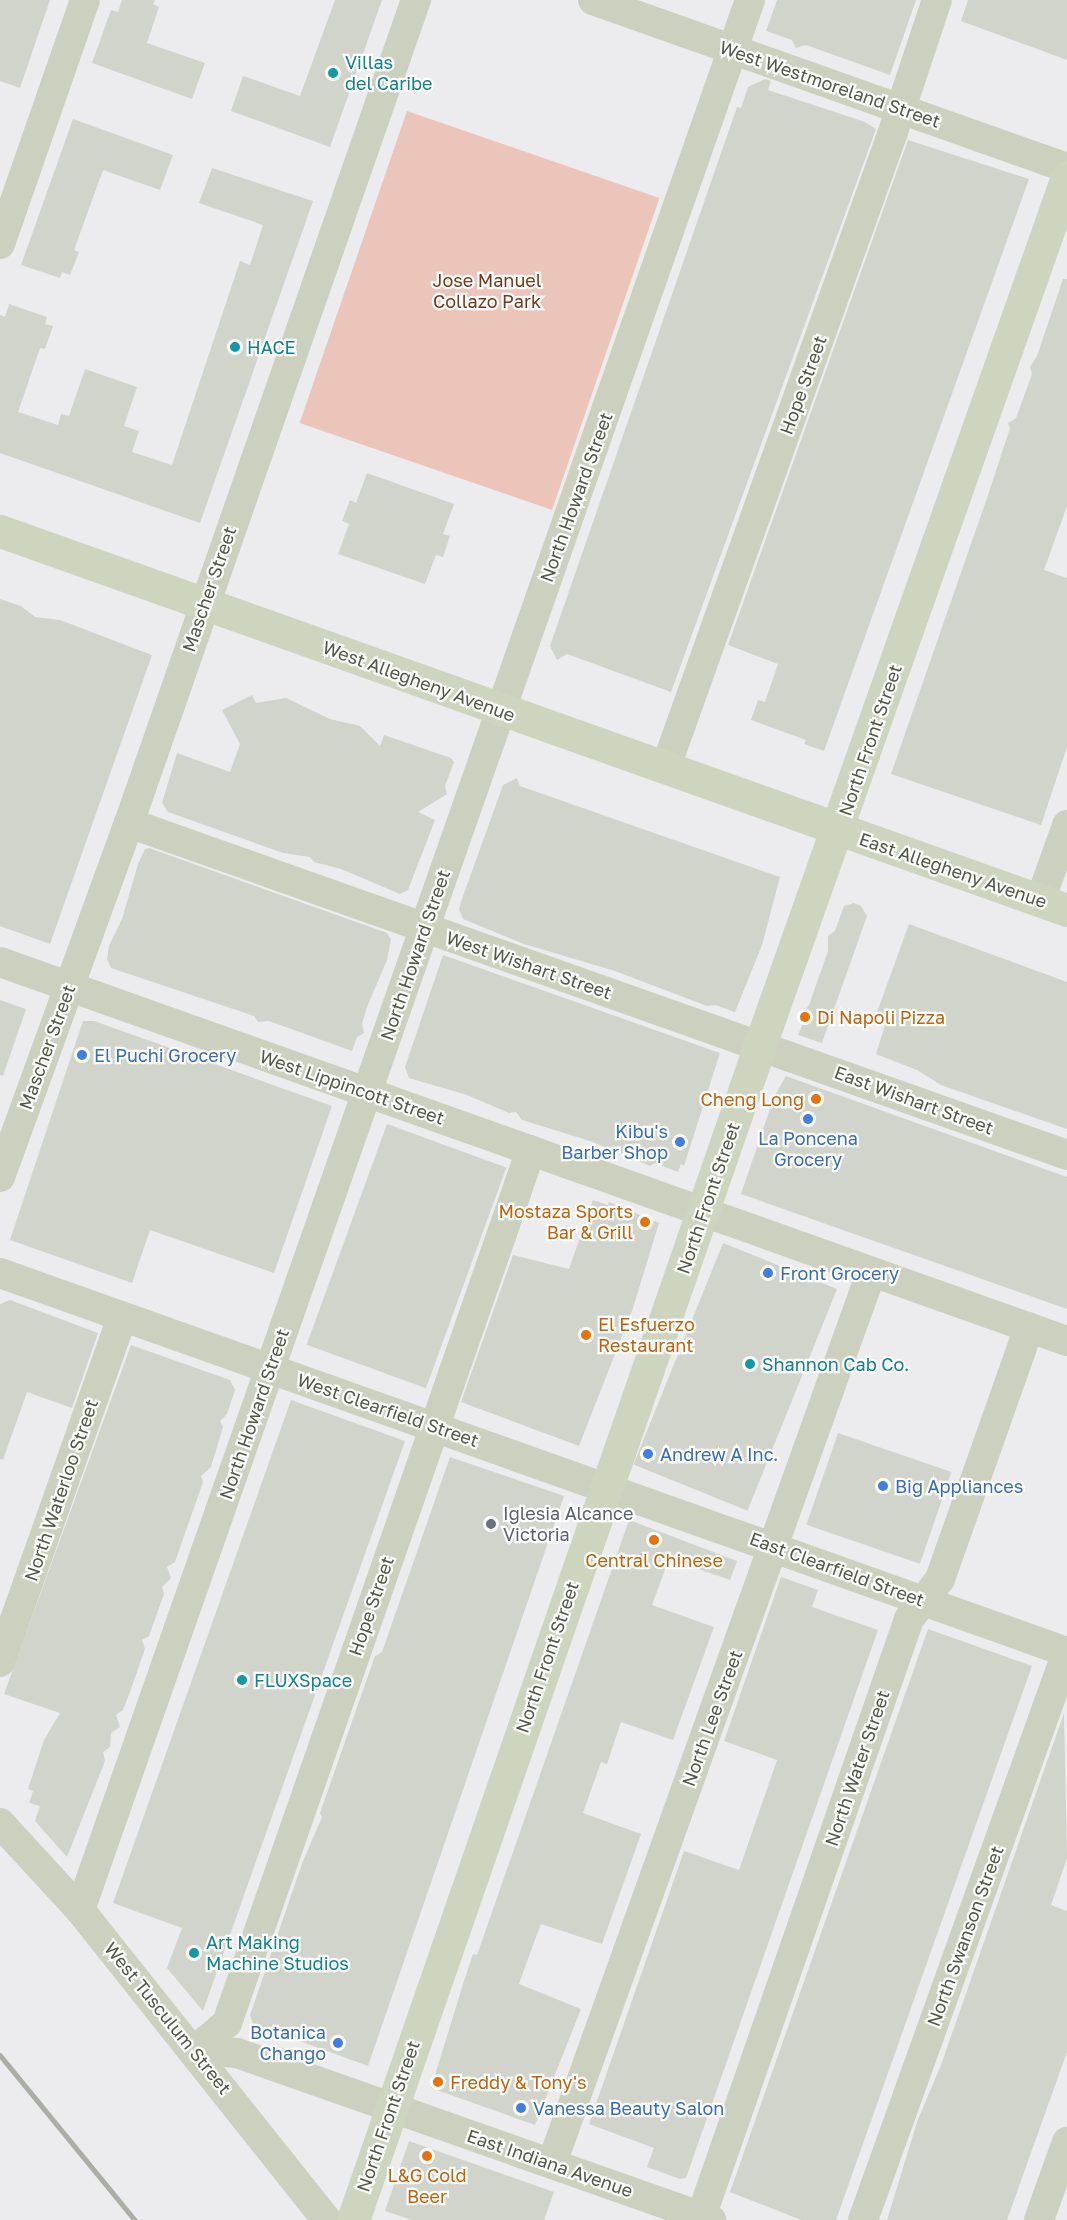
<!DOCTYPE html>
<html>
<head>
<meta charset="utf-8">
<style>
  body { margin:0 }
  #map { position:relative; width:1067px; height:2220px; overflow:hidden; background:#ececef; font-family:"Golos Text",sans-serif }
  div>[style] { position:absolute }
  .green>* { inset:0; background:#ecc5ba; transform-origin:0 0 }
  .building>* { inset:0; background:#d0d4cb; transform-origin:0 0 }
  .street>* { height:30px; margin:-15px; padding:0 15px; transform-origin:15px; border-radius:15px; background:#ccd1bf }
  .secondary>* { height:33px; margin:-16.5px; padding:0 16.5px; transform-origin:16.5px; border-radius:16.5px; background:#cdd5bf }
  .rail>* { height:4.5px; margin:-2.25px; padding:0 2.25px; transform-origin:2.25px; border-radius:2.25px; background:#abaea6 }
  .dots>* { width:16px; height:16px; translate:-50% -50%; box-sizing:border-box; border:3px solid #fff; border-radius:50% }
  span { translate:-50% -50%; white-space:nowrap; text-align:center; line-height:1.15; -webkit-text-stroke:4.5px #fff; paint-order:stroke }
  .culture-label { font-size:18px; color:#0d838f }
  .left { translate:0 -50%; text-align:left }
  .street-label { font-size:18px; color:#535845 }
  .park-label { font-size:18px; color:#76371a }
  .food-label { font-size:18px; color:#c56008 }
  .right { translate:-100% -50%; text-align:right }
  .shop-label { font-size:18px; color:#366cbe }
  .worship-label { font-size:18px; color:#5b616d }
</style>
</head>
<body>
<div id="map">
  <div class="green">
    <i style="left:407px;top:111px;width:267px;height:330px;rotate:19deg"></i>
  </div>
  <div class="building">
    <i style="clip-path:polygon(0 0,50px 0,20px 88px,0 81px)"></i>
    <i style="clip-path:polygon(122px 0,155px 0,153px 4px,159px 7px,147px 43px,205px 63px,192px 99px,92px 63px,111px 10px,118px 12px)"></i>
    <i style="clip-path:polygon(335px 0,382px 0,330px 147px,231px 111px,243px 76px,300px 96px)"></i>
    <i style="clip-path:polygon(777px 0,916px 0,890px 75px,806px 45px,796px 48px,792px 40px,766px 31px)"></i>
    <i style="clip-path:polygon(968px 0,1067px 0,1067px 60px,961px 21px)"></i>
    <i style="clip-path:polygon(765px 79px,771px 81px,768px 90px,865px 122px,876px 129px,671px 692px,567px 654px,557px 660px,550px 646px,737px 107px,741px 108px,748px 87px)"></i>
    <i style="clip-path:polygon(73px 119px,173px 155px,160px 190px,103px 170px,74px 250px,79px 252px,70px 275px,62px 272px,60px 278px,21px 265px)"></i>
    <i style="clip-path:polygon(908px 140px,1029px 179px,824px 751px,804px 744px,806px 740px,751px 720px,758px 700px,765px 702px,778px 664px,728px 645px)"></i>
    <i style="clip-path:polygon(212px 168px,313px 201px,200px 523px,0 453px,0 315px,5px 317px,9px 304px,47px 317px,45px 324px,53px 326px,45px 349px,40px 348px,18px 412px,58px 425px,61px 414px,69px 416px,85px 369px,137px 387px,124px 426px,139px 431px,132px 452px,172px 465px,240px 261px,250px 265px,263px 225px,199px 203px)"></i>
    <i style="clip-path:polygon(1063px 279px,1067px 279px,1067px 506px,1044px 570px,1067px 578px,1067px 747px,1041px 825px,891px 774px,988px 495px,1010px 428px,1008px 423px,1016px 418px,1032px 374px,1030px 367px,1037px 356px)"></i>
    <i style="clip-path:polygon(367px 473px,454px 504px,443px 534px,450px 536px,443px 557px,436px 555px,425px 584px,338px 554px,349px 524px,342px 521px,350px 500px,356px 503px)"></i>
    <i style="clip-path:polygon(0 599px,21px 606px,35px 617px,60px 620px,152px 655px,50px 944px,0 926px)"></i>
    <i style="clip-path:polygon(252px 695px,256px 703px,286px 698px,330px 719px,360px 726px,380px 746px,384px 735px,451px 758px,454px 762px,445px 786px,447px 794px,418px 812px,435px 820px,408px 890px,400px 894px,341px 869px,314px 862px,310px 857px,283px 853px,168px 812px,162px 803px,177px 753px,230px 772px,240px 744px,222px 710px)"></i>
    <i style="clip-path:polygon(517px 778px,520px 786px,780px 877px,762px 945px,735px 1012px,715px 1005px,707px 1006px,615px 971px,524px 944px,463px 919px,459px 909px,462px 899px,503px 785px)"></i>
    <i style="clip-path:polygon(149px 848px,387px 933px,391px 939px,387px 960px,367px 1007px,362px 1024px,364px 1033px,357px 1037px,352px 1051px,269px 1021px,258px 1022px,254px 1016px,111px 968px,107px 959px,109px 946px,122px 919px,138px 864px,145px 849px)"></i>
    <i style="clip-path:polygon(854px 903px,861px 906px,867px 916px,822px 1043px,798px 1035px,803px 1023px,801px 1016px,809px 1005px,828px 951px,828px 936px,835px 931px,844px 906px)"></i>
    <i style="clip-path:polygon(909px 924px,1067px 982px,1067px 1129px,941px 1085px,917px 1070px,876px 1054px,887px 1019px,876px 1015px)"></i>
    <i style="clip-path:polygon(443px 955px,720px 1053px,684px 1166px,681px 1164px,678px 1172px,655px 1163px,650px 1166px,590px 1141px,522px 1120px,516px 1112px,509px 1113px,467px 1095px,409px 1078px,405px 1067px)"></i>
    <i style="clip-path:polygon(0 1000px,26px 1009px,3px 1076px,0 1075px)"></i>
    <i style="clip-path:polygon(83px 1021px,94px 1021px,332px 1106px,274px 1273px,150px 1230px,132px 1283px,10px 1240px)"></i>
    <i style="clip-path:polygon(786px 1076px,1067px 1177px,1067px 1309px,741px 1194px,774px 1097px)"></i>
    <i style="left:387px;top:1124px;width:127px;height:235px;rotate:20deg"></i>
    <i style="clip-path:polygon(593px 1200px,608px 1205px,609px 1202px,659px 1223px,633px 1308px,579px 1446px,461px 1402px,513px 1255px,569px 1269px)"></i>
    <i style="left:723px;top:1243px;width:123px;height:239px;rotate:22deg"></i>
    <i style="clip-path:polygon(10px 1300px,98px 1333px,72px 1408px,27px 1392px,3px 1460px,0 1459px,0 1304px)"></i>
    <i style="clip-path:polygon(131px 1345px,230px 1380px,235px 1390px,227px 1414px,220px 1421px,223px 1427px,211px 1467px,201px 1476px,203px 1482px,175px 1562px,167px 1567px,171px 1578px,162px 1587px,164px 1594px,149px 1636px,142px 1640px,145px 1649px,130px 1692px,123px 1710px,116px 1715px,120px 1727px,111px 1733px,110px 1747px,103px 1752px,105px 1761px,67px 1857px,35px 1821px,40px 1806px,29px 1803px,33px 1791px,28px 1789px,44px 1740px,60px 1713px,4px 1694px)"></i>
    <i style="clip-path:polygon(291px 1400px,405px 1441px,203px 2011px,167px 1968px,182px 1928px,113px 1903px)"></i>
    <i style="left:838px;top:1433px;width:120px;height:97px;rotate:19deg"></i>
    <i style="clip-path:polygon(450px 1457px,564px 1496px,368px 2066px,253px 2024px,250px 2015px,303px 1861px,322px 1817px,320px 1813px,375px 1656px,382px 1652px)"></i>
    <i style="clip-path:polygon(629px 1520px,737px 1561px,730px 1580px,669px 1559px,652px 1605px,714px 1627px,673px 1740px,621px 1722px,607px 1764px,601px 1762px,583px 1813px,641px 1834px,602px 1944px,541px 1924px,533px 1945px,519px 1984px,581px 2009px,535px 2125px,431px 2088px,464px 1981px,473px 1954px,477px 1955px)"></i>
    <i style="clip-path:polygon(781px 1577px,818px 1590px,812px 1607px,878px 1630px,686px 2178px,680px 2179px,647px 2167px,654px 2148px,589px 2124px,684px 1851px,739px 1870px,777px 1760px,724px 1741px)"></i>
    <i style="clip-path:polygon(928px 1629px,1032px 1666px,836px 2220px,801px 2220px,730px 2192px)"></i>
    <i style="clip-path:polygon(1064px 1713px,1067px 1858px,1051px 1905px,1067px 1911px,1067px 2052px,1007px 2220px,887px 2220px,917px 2122px,941px 2065px)"></i>
    <i style="clip-path:polygon(409px 2141px,554px 2192px,544px 2220px,412px 2220px,385px 2211px)"></i>
  </div>
  <div class="street">
    <i style="left:593px;top:0;width:503px;rotate:19.52deg"></i>
    <i style="left:0;top:244px;width:258px;rotate:-70.8deg"></i>
    <i style="left:665px;top:769px;width:677px;rotate:-70.31deg"></i>
    <i style="left:893px;top:132px;width:139px;rotate:-71.6deg"></i>
    <i style="left:129px;top:823px;width:995px;rotate:19.49deg"></i>
    <i style="left:1040px;top:901px;width:81px;rotate:-70.4deg"></i>
    <i style="left:0;top:962px;width:1132px;rotate:19.56deg"></i>
    <i style="left:0;top:1177px;width:377px;rotate:-70deg"></i>
    <i style="left:129px;top:823px;width:872px;rotate:-70.78deg"></i>
    <i style="left:0;top:1273px;width:1132px;rotate:19.56deg"></i>
    <i style="left:0;top:1662px;width:366px;rotate:-70.5deg"></i>
    <i style="left:0;top:1823px;width:118px;rotate:47.4deg"></i>
    <i style="left:80px;top:1910px;width:396px;rotate:51.5deg"></i>
    <i style="left:80px;top:1910px;width:2024px;rotate:-70.67deg"></i>
    <i style="left:195px;top:2050px;width:42px;rotate:-40.2deg"></i>
    <i style="left:227px;top:2023px;width:924px;rotate:-70.8deg"></i>
    <i style="left:195px;top:2050px;width:42px;rotate:4.1deg"></i>
    <i style="left:237px;top:2053px;width:503px;rotate:19.41deg"></i>
    <i style="left:552px;top:2163px;width:945px;rotate:-70.28deg"></i>
    <i style="left:701px;top:2217px;width:633px;rotate:-70.82deg"></i>
    <i style="left:909px;top:1619px;width:51px;rotate:-52.2deg"></i>
    <i style="left:940px;top:1579px;width:267px;rotate:-70.5deg"></i>
    <i style="left:863px;top:2220px;width:604px;rotate:-70.24deg"></i>
    <i style="left:1039px;top:2220px;width:83px;rotate:-70.3deg"></i>
  </div>
  <div class="secondary">
    <i style="left:0;top:531px;width:1132px;rotate:19.56deg"></i>
    <i style="left:353px;top:2220px;width:1243px;rotate:-70.89deg"></i>
    <i style="left:760px;top:1045px;width:921px;rotate:-70.52deg"></i>
  </div>
  <div class="rail">
    <i style="left:0;top:2055px;width:213px;rotate:50.7deg"></i>
  </div>
  <div class="dots">
    <i style="left:333px;top:73px;background:#0f9aa8"></i>
    <i style="left:235px;top:347px;background:#0f9aa8"></i>
    <i style="left:805px;top:1017px;background:#e8710a"></i>
    <i style="left:82px;top:1055px;background:#3f7fe0"></i>
    <i style="left:816px;top:1099px;background:#e8710a"></i>
    <i style="left:808px;top:1119px;background:#3f7fe0"></i>
    <i style="left:680px;top:1142px;background:#3f7fe0"></i>
    <i style="left:645px;top:1222px;background:#e8710a"></i>
    <i style="left:768px;top:1273px;background:#3f7fe0"></i>
    <i style="left:586px;top:1335px;background:#e8710a"></i>
    <i style="left:750px;top:1364px;background:#0f9aa8"></i>
    <i style="left:648px;top:1454px;background:#3f7fe0"></i>
    <i style="left:883px;top:1486px;background:#3f7fe0"></i>
    <i style="left:491px;top:1524px;background:#6b7280"></i>
    <i style="left:654px;top:1540px;background:#e8710a"></i>
    <i style="left:242px;top:1680px;background:#0f9aa8"></i>
    <i style="left:194px;top:1953px;background:#0f9aa8"></i>
    <i style="left:338px;top:2043px;background:#3f7fe0"></i>
    <i style="left:438px;top:2082px;background:#e8710a"></i>
    <i style="left:521px;top:2108px;background:#3f7fe0"></i>
    <i style="left:427px;top:2156px;background:#e8710a"></i>
  </div>
  <div class="culture-label">
    <span class="left" style="left:345px;top:73px">Villas<br>del Caribe</span>
    <span class="left" style="left:247px;top:347px">HACE</span>
    <span class="left" style="left:762px;top:1364px">Shannon Cab Co.</span>
    <span class="left" style="left:254px;top:1680px">FLUXSpace</span>
    <span class="left" style="left:206px;top:1953px">Art Making<br>Machine Studios</span>
  </div>
  <div class="street-label">
    <span style="left:830px;top:84px;rotate:19deg">West Westmoreland Street</span>
    <span style="left:803px;top:385px;rotate:-70deg">Hope Street</span>
    <span style="left:576px;top:497px;rotate:-70deg">North Howard Street</span>
    <span style="left:209px;top:589px;rotate:-71deg">Mascher Street</span>
    <span style="left:419px;top:681px;rotate:20deg">West Allegheny Avenue</span>
    <span style="left:870px;top:740px;rotate:-71deg">North Front Street</span>
    <span style="left:953px;top:870px;rotate:19deg">East Allegheny Avenue</span>
    <span style="left:415px;top:955px;rotate:-71deg">North Howard Street</span>
    <span style="left:529px;top:965px;rotate:19deg">West Wishart Street</span>
    <span style="left:47px;top:1047px;rotate:-70deg">Mascher Street</span>
    <span style="left:352px;top:1087px;rotate:19deg">West Lippincott Street</span>
    <span style="left:914px;top:1100px;rotate:20deg">East Wishart Street</span>
    <span style="left:708px;top:1198px;rotate:-71deg">North Front Street</span>
    <span style="left:388px;top:1410px;rotate:19deg">West Clearfield Street</span>
    <span style="left:254px;top:1414px;rotate:-71deg">North Howard Street</span>
    <span style="left:61px;top:1490px;rotate:-71deg">North Waterloo Street</span>
    <span style="left:837px;top:1569px;rotate:20deg">East Clearfield Street</span>
    <span style="left:371px;top:1606px;rotate:-71deg">Hope Street</span>
    <span style="left:547px;top:1657px;rotate:-71deg">North Front Street</span>
    <span style="left:712px;top:1718px;rotate:-70deg">North Lee Street</span>
    <span style="left:857px;top:1768px;rotate:-71deg">North Water Street</span>
    <span style="left:965px;top:1936px;rotate:-70deg">North Swanson Street</span>
    <span style="left:168px;top:2018px;rotate:51deg">West Tusculum Street</span>
    <span style="left:388px;top:2116px;rotate:-71deg">North Front Street</span>
    <span style="left:550px;top:2163px;rotate:19deg">East Indiana Avenue</span>
  </div>
  <div class="park-label">
    <span style="left:487px;top:291px">Jose Manuel<br>Collazo Park</span>
  </div>
  <div class="food-label">
    <span class="left" style="left:817px;top:1017px">Di Napoli Pizza</span>
    <span class="right" style="left:804px;top:1099px">Cheng Long</span>
    <span class="right" style="left:633px;top:1222px">Mostaza Sports<br>Bar &amp; Grill</span>
    <span class="left" style="left:598px;top:1335px">El Esfuerzo<br>Restaurant</span>
    <span style="left:654px;top:1560px">Central Chinese</span>
    <span class="left" style="left:450px;top:2082px">Freddy &amp; Tony's</span>
    <span style="left:427px;top:2186px">L&amp;G Cold<br>Beer</span>
  </div>
  <div class="shop-label">
    <span class="left" style="left:94px;top:1055px">El Puchi Grocery</span>
    <span class="right" style="left:668px;top:1142px">Kibu's<br>Barber Shop</span>
    <span style="left:808px;top:1149px">La Poncena<br>Grocery</span>
    <span class="left" style="left:780px;top:1273px">Front Grocery</span>
    <span class="left" style="left:660px;top:1454px">Andrew A Inc.</span>
    <span class="left" style="left:895px;top:1486px">Big Appliances</span>
    <span class="right" style="left:326px;top:2043px">Botanica<br>Chango</span>
    <span class="left" style="left:533px;top:2108px">Vanessa Beauty Salon</span>
  </div>
  <div class="worship-label">
    <span class="left" style="left:503px;top:1524px">Iglesia Alcance<br>Victoria</span>
  </div>
</div>
</body>
</html>
